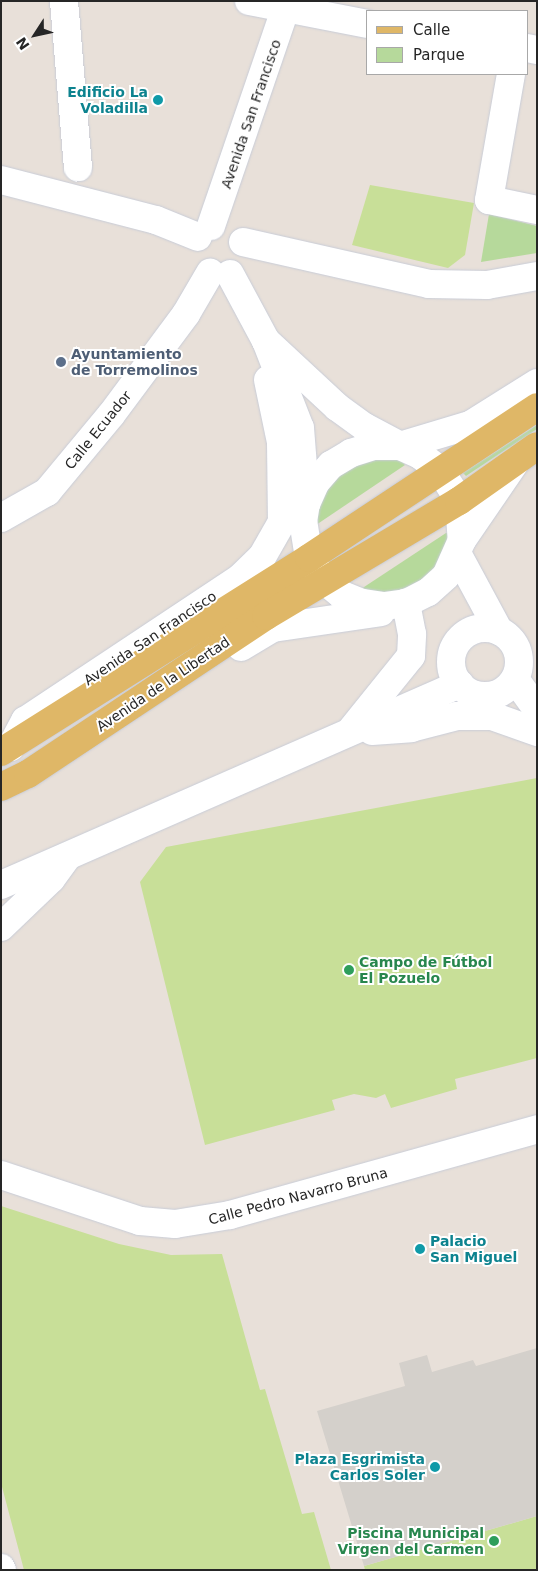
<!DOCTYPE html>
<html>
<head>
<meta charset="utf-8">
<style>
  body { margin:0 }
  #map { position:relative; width:538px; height:1571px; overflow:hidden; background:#e8e0d9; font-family:"DejaVu Sans",sans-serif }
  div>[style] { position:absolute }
  .green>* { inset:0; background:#b6d99b }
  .pitch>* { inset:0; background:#c8df98 }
  .plaza>* { inset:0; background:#d4d0cb }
  .roads { filter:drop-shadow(0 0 1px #c8ccd7) drop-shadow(0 0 1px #c8ccd7) }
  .minor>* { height:28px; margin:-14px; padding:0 14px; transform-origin:14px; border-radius:14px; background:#fff }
  .minor>.ring { margin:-14px; padding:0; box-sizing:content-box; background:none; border:28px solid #fff; border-radius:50% }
  .major>* { height:28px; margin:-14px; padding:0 14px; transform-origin:14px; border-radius:14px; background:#dfb767 }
  .dots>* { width:14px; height:14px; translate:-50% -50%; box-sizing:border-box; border:2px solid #fff; border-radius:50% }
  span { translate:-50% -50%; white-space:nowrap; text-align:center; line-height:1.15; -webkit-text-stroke:4px #fff; paint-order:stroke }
  .culture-label { font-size:14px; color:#0d838f; font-weight:700 }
  .right { translate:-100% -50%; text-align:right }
  .left { translate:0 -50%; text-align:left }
  .street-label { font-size:14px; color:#262626 }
  .service-label { font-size:14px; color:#4e5e75; font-weight:700 }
  .leisure-label { font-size:14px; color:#27864d; font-weight:700 }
  .frame { position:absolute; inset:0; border:2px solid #262626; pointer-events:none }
  .legend { position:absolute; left:366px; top:10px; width:162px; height:65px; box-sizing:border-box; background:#fff; border:1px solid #a8a8a8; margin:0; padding:6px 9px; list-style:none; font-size:15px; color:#262626 }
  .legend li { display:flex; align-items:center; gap:10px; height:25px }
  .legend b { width:25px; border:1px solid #a8a8a8 }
  .north { position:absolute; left:10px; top:10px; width:50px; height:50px; -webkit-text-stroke:4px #fff; paint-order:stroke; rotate:235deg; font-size:14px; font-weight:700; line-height:20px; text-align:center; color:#262626 }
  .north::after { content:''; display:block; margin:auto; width:18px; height:22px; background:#262626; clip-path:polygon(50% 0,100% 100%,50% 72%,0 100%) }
</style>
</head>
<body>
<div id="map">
  <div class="green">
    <i style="clip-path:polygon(489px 214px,537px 226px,537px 253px,481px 262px)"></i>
    <i style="clip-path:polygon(537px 425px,537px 429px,466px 476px,463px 473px)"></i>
    <i style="clip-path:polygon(382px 457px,401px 461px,405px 465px,316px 525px,317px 502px,332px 478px,355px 463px)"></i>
    <i style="clip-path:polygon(446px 533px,450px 535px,445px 555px,431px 576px,410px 590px,387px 595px,361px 589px)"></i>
  </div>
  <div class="pitch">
    <i style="clip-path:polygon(370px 185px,474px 203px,465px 255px,448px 268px,352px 245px)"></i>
    <i style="clip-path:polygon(537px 778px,537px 1058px,455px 1079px,457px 1089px,391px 1108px,385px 1094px,376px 1098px,354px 1094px,332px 1100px,335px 1110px,205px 1145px,140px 882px,166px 847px)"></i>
    <i style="clip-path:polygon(1px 1206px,119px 1244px,171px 1255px,222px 1254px,260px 1390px,265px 1389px,302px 1514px,314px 1512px,331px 1570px,24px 1570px,1px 1483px)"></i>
    <i style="clip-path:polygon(537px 1516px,537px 1570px,365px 1570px,364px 1566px)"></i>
  </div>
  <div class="plaza">
    <i style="clip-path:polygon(537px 1348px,537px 1516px,364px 1566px,317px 1411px,405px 1386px,399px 1363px,427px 1355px,432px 1372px,473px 1360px,476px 1366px)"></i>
  </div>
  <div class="roads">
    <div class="minor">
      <i style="left:64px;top:1px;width:167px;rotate:85.2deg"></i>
      <i style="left:249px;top:1px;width:120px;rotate:11deg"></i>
      <i style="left:527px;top:48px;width:10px;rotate:11deg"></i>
      <i style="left:511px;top:74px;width:128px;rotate:99.9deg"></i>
      <i style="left:489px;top:200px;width:49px;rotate:11.8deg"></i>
      <i style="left:1px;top:180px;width:160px;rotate:14.5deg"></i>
      <i style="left:156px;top:220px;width:45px;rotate:22deg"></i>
      <i style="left:211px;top:226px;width:238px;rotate:-71.1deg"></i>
      <i style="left:243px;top:242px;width:191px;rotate:12.7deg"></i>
      <i style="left:429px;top:284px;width:58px;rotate:1deg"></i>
      <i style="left:487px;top:285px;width:51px;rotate:-10.2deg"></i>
      <i style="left:230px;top:274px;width:76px;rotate:61.8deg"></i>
      <i style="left:266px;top:341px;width:93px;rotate:68.7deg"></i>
      <i style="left:300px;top:428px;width:76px;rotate:85.5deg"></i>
      <i style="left:266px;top:341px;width:97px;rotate:42.9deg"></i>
      <i style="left:337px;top:407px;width:34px;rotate:36deg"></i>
      <i style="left:365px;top:427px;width:40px;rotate:28deg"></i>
      <i style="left:400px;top:446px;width:22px;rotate:24deg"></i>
      <i style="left:420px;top:455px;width:25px;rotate:37deg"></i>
      <i style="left:440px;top:470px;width:36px;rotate:58deg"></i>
      <i style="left:459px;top:501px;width:39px;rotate:86deg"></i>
      <i style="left:462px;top:540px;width:39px;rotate:114deg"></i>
      <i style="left:446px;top:576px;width:24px;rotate:138deg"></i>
      <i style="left:428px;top:592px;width:25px;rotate:153deg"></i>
      <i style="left:406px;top:603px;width:22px;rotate:172deg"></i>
      <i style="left:384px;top:606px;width:22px;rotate:-172deg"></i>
      <i style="left:362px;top:603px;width:22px;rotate:-158deg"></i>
      <i style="left:342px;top:595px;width:22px;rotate:-141deg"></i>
      <i style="left:325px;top:581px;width:28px;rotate:-125deg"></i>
      <i style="left:309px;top:558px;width:36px;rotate:-99deg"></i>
      <i style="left:303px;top:522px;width:18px;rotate:-81deg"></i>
      <i style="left:306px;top:504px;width:24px;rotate:-66deg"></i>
      <i style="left:316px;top:482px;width:23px;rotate:-49deg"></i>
      <i style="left:331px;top:465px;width:23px;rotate:-31deg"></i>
      <i style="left:351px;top:453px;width:24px;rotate:-17deg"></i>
      <i style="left:374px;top:446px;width:26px"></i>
      <i style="left:400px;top:446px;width:73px;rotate:-16.7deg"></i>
      <i style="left:470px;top:425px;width:79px;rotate:-32.1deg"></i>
      <i style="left:268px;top:380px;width:63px;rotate:78.2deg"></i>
      <i style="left:281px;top:442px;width:80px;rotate:89.3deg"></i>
      <i style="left:1px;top:518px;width:53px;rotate:-29.5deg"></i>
      <i style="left:47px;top:492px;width:100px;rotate:-50.3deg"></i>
      <i style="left:111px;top:415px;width:126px;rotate:-53.4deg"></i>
      <i style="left:186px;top:314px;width:48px;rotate:-59.7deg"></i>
      <i style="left:462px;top:540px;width:96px;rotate:-55.6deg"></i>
      <i style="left:458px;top:555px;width:86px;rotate:61.7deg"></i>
      <i class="ring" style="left:451px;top:628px;width:40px;height:40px"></i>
      <i style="left:241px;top:647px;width:37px;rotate:-31deg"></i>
      <i style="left:273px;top:628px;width:109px;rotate:-8.4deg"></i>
      <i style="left:515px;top:679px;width:37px;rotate:54deg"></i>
      <i style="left:352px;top:729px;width:94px;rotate:-51.1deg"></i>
      <i style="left:411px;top:656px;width:22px;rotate:-87deg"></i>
      <i style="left:412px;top:634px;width:32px;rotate:-101deg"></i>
      <i style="left:372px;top:731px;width:39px;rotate:-4deg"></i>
      <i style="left:411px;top:728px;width:48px;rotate:-14.6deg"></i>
      <i style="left:457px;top:716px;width:35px"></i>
      <i style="left:492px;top:716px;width:48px;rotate:19.6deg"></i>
      <i style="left:11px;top:747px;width:30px;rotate:-62deg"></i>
      <i style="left:25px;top:721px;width:258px;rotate:-33.6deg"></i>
      <i style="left:240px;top:578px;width:30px;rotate:-44deg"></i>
      <i style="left:262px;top:557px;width:40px;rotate:-60.3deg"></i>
      <i style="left:282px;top:522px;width:30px;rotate:-37deg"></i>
      <i style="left:1px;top:885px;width:501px;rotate:-23.65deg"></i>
      <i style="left:1px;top:927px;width:69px;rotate:-43.8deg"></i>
      <i style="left:51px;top:879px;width:27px;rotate:-54deg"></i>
      <i style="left:1px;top:1175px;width:146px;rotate:18.3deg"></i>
      <i style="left:140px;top:1221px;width:35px;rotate:5deg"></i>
      <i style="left:175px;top:1224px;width:56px;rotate:-9.3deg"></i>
      <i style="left:230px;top:1215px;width:319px;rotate:-15.6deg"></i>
      <i style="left:1px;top:1568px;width:2px;rotate:63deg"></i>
    </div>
    <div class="major">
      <i style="left:1px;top:752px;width:364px;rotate:-32.2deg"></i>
      <i style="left:309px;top:558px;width:273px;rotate:-33.5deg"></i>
      <i style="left:1px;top:787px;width:30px;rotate:-26deg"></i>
      <i style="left:28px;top:774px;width:286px;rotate:-33.6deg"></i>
      <i style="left:266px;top:616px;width:225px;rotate:-30.8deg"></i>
      <i style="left:459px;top:501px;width:95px;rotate:-35.2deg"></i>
    </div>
  </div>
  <div class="dots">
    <i style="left:158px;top:100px;background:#0f9aa8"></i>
    <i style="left:61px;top:362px;background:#5c6f8a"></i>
    <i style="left:349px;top:970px;background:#2e9e5b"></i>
    <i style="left:420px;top:1249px;background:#0f9aa8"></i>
    <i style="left:435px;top:1467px;background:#0f9aa8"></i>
    <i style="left:494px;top:1541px;background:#2e9e5b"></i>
  </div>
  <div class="culture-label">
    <span class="right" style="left:148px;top:100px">Edificio La<br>Voladilla</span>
    <span class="left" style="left:430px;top:1249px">Palacio<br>San Miguel</span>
    <span class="right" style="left:425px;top:1467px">Plaza Esgrimista<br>Carlos Soler</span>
  </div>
  <div class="street-label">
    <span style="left:251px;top:114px;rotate:-71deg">Avenida San Francisco</span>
    <span style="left:98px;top:430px;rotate:-51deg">Calle Ecuador</span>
    <span style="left:150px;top:638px;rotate:-34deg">Avenida San Francisco</span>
    <span style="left:163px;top:684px;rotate:-34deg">Avenida de la Libertad</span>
    <span style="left:298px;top:1196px;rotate:-15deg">Calle Pedro Navarro Bruna</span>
  </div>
  <div class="service-label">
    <span class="left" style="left:71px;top:362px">Ayuntamiento<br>de Torremolinos</span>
  </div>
  <div class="leisure-label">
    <span class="left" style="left:359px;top:970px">Campo de Fútbol<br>El Pozuelo</span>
    <span class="right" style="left:484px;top:1541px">Piscina Municipal<br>Virgen del Carmen</span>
  </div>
  <div class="frame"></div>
  <ul class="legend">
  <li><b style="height:6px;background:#dfb767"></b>Calle</li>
  <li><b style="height:14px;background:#b6d99b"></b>Parque</li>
  </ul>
  <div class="north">N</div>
</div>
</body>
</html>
